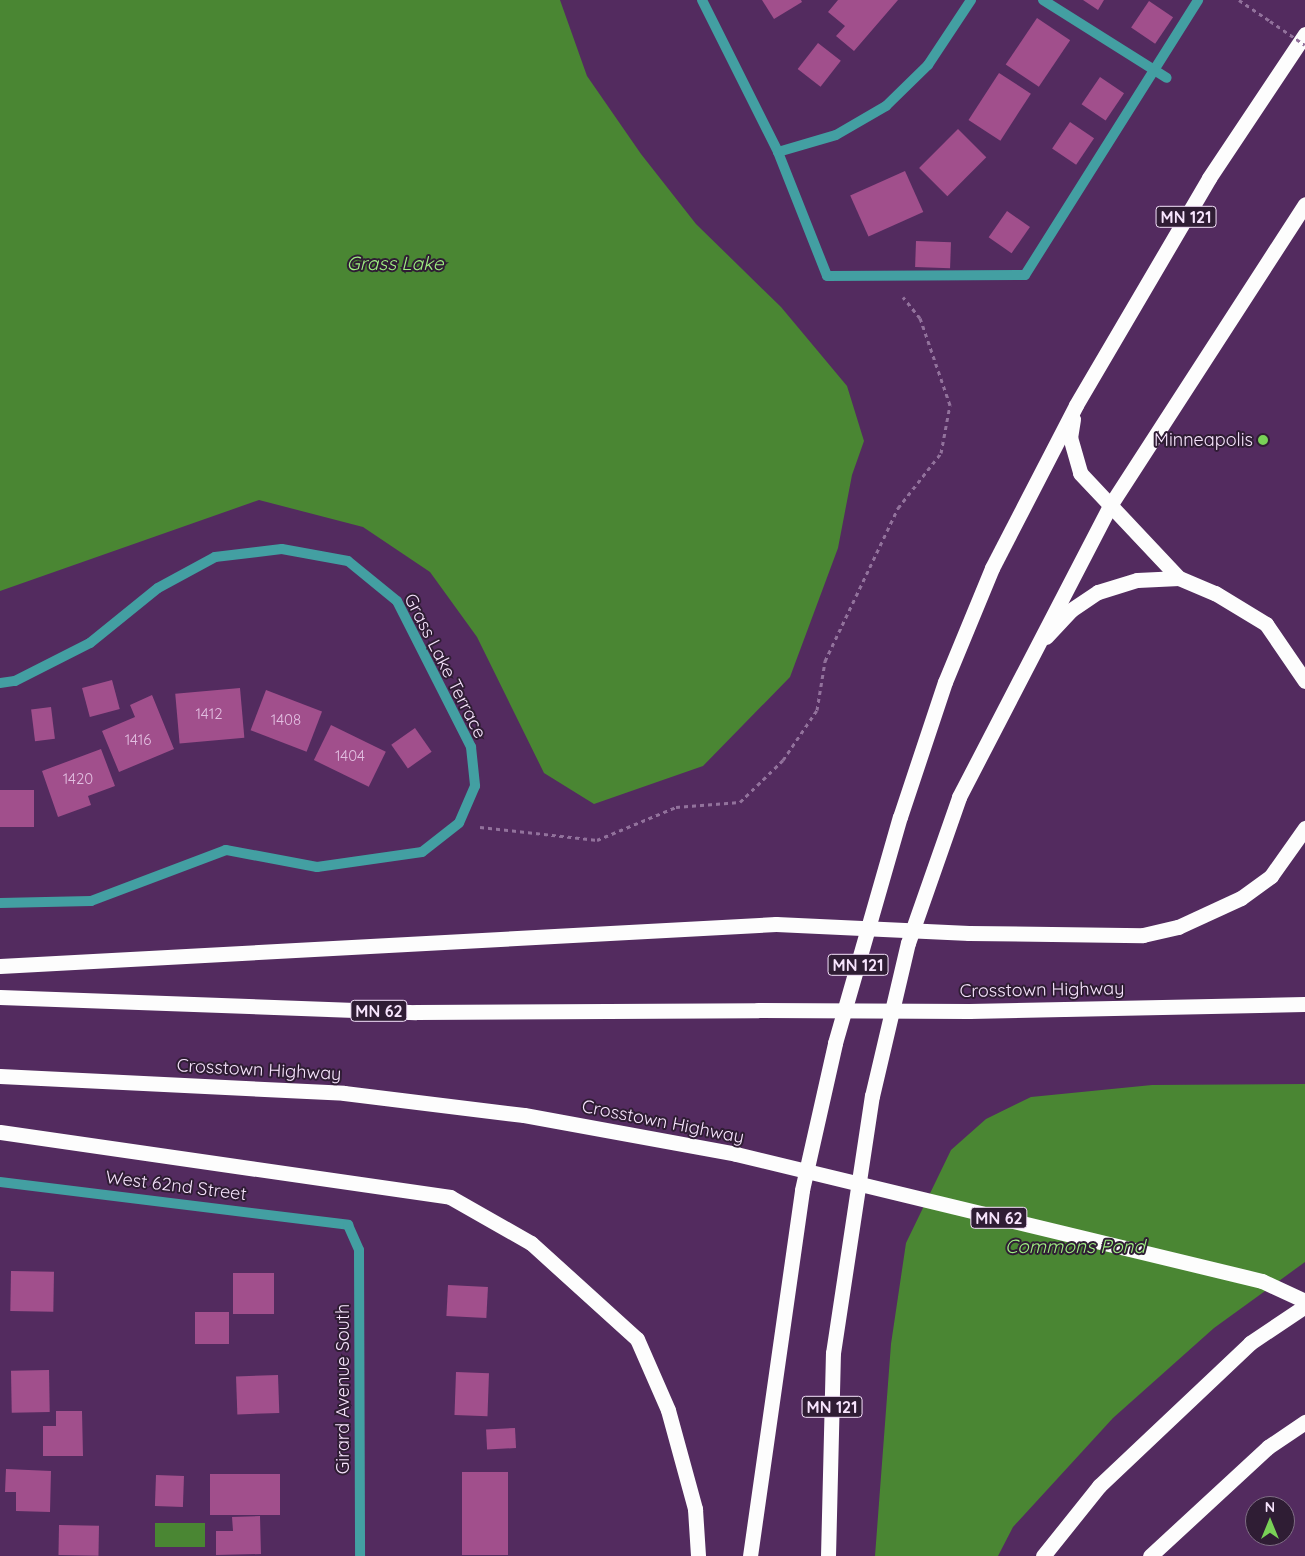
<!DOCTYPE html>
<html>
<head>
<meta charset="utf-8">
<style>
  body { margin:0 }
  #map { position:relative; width:1305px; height:1556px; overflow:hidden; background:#532b5f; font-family:Quicksand,sans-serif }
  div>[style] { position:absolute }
  .water>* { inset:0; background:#4a8633; transform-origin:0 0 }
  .building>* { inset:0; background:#a14f8c; transform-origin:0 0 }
  .path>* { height:3px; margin-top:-1.5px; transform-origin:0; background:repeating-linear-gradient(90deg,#92729c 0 4px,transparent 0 8px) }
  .lane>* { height:10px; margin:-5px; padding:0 5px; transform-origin:5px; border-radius:5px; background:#439fa2 }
  .street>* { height:10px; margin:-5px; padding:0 5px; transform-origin:5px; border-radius:5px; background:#439fa2 }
  .highway>* { height:15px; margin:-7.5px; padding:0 7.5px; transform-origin:7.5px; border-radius:7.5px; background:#fdfdfd }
  .path-bridge>* { height:3px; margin-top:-1.5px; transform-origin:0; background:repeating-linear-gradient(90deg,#92729c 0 4px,transparent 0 8px) }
  .highway-bridge>* { height:15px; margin:-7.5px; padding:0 7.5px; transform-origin:7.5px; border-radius:7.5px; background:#fdfdfd }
  .dots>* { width:14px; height:14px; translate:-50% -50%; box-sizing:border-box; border:2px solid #2f1d34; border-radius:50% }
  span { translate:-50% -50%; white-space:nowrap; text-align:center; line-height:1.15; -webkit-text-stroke:4px #2f1d34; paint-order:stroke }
  .number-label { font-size:15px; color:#e2bfe1 }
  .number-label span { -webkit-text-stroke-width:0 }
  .shield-label span { padding:1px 4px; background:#2f1d34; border:1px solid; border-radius:4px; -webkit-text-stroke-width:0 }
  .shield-label { font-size:16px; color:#f7e4fd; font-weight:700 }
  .poi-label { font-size:18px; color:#f7e4fd }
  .right { translate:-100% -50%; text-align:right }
  .street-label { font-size:18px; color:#f7e4fd }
  .water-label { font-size:19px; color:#9fef82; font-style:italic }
  .north { position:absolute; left:1245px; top:1496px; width:50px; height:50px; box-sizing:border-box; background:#2f1d34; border:1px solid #7f6d84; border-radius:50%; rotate:0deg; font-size:14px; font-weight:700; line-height:20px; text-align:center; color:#f7e4fd }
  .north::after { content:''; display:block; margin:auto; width:18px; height:22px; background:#79d157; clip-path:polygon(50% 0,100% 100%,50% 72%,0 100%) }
</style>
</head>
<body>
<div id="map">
  <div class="water">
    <i style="clip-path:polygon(0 0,560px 0,587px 76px,641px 154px,696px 224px,781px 307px,847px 386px,864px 441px,852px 475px,838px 548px,790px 677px,703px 766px,594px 804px,544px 773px,477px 637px,430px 572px,363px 527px,259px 500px,0 591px)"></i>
    <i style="clip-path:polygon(1305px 1084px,1305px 1262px,1214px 1328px,1113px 1418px,1013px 1527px,998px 1556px,875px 1556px,891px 1344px,906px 1243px,951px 1150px,986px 1119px,1031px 1097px,1152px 1085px)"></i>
    <i style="left:155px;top:1523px;width:50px;height:24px"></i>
  </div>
  <div class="building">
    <i style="clip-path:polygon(762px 0,801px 0,802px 2px,774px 19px)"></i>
    <i style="clip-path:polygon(838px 0,898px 0,854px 51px,836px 36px,845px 26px,828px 12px)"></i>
    <i style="clip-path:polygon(1083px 0,1104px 0,1098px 10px)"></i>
    <i style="left:1149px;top:1px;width:29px;height:32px;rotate:34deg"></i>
    <i style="left:1037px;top:18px;width:40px;height:56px;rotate:34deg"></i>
    <i style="left:818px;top:43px;width:29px;height:33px;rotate:38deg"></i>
    <i style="left:999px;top:73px;width:38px;height:56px;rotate:33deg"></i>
    <i style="left:1100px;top:77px;width:29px;height:33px;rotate:34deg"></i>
    <i style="left:1070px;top:122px;width:29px;height:32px;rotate:34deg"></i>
    <i style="left:958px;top:129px;width:40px;height:55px;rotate:45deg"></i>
    <i style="left:905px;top:171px;width:45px;height:60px;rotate:66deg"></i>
    <i style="left:1007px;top:211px;width:28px;height:32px;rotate:35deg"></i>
    <i style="left:916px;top:241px;width:35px;height:26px;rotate:2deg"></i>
    <i style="left:112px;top:680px;width:30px;height:31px;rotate:75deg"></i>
    <i style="left:240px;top:688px;width:50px;height:65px;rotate:85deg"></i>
    <i style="left:266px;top:690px;width:60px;height:43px;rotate:21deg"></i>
    <i style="clip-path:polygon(152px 695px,174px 749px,119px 772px,102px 731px,135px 717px,130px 705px)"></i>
    <i style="left:51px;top:707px;width:32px;height:20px;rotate:83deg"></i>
    <i style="left:331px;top:725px;width:61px;height:39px;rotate:26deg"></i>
    <i style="left:415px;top:728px;width:29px;height:29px;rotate:55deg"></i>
    <i style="clip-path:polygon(101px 749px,115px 786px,88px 796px,91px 805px,58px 817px,42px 771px)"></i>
    <i style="left:0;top:790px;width:34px;height:37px"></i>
    <i style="left:11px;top:1271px;width:43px;height:40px;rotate:1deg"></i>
    <i style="left:233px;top:1273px;width:41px;height:41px"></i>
    <i style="left:448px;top:1285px;width:40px;height:31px;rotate:3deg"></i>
    <i style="left:195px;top:1312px;width:34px;height:32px"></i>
    <i style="left:49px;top:1370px;width:42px;height:38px;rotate:89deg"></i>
    <i style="left:456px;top:1372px;width:33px;height:43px;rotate:2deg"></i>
    <i style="left:278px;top:1375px;width:38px;height:42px;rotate:88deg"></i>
    <i style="clip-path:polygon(56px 1411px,82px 1411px,83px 1456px,43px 1456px,43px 1426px,56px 1426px)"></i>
    <i style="left:515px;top:1428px;width:20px;height:29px;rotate:87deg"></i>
    <i style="clip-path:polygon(6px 1469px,51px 1471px,50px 1512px,16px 1511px,16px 1492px,5px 1492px)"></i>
    <i style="left:462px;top:1472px;width:46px;height:83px"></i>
    <i style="left:210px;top:1474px;width:70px;height:41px"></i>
    <i style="left:156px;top:1475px;width:28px;height:31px;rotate:2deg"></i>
    <i style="clip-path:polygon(260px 1516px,261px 1554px,216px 1555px,216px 1531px,233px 1531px,232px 1517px)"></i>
    <i style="left:59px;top:1525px;width:40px;height:30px;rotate:1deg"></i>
  </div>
  <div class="path">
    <i style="left:1239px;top:0;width:37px;rotate:34deg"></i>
    <i style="left:480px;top:827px;width:118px;rotate:6.3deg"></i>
    <i style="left:597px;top:840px;width:86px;rotate:-22.7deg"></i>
    <i style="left:676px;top:807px;width:64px;rotate:-4.5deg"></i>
    <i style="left:740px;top:802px;width:60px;rotate:-44.3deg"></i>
    <i style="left:783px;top:760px;width:60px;rotate:-55.8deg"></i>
    <i style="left:817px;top:710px;width:50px;rotate:-80.7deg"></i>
    <i style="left:825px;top:661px;width:170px;rotate:-64.5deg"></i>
    <i style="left:898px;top:508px;width:70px;rotate:-52deg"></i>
    <i style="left:941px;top:453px;width:49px;rotate:-79.4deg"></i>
    <i style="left:950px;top:405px;width:92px;rotate:-109deg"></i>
    <i style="left:920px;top:318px;width:27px;rotate:-129deg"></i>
  </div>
  <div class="lane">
    <i style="left:1043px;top:0;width:146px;rotate:32.2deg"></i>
    <i style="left:827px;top:276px;width:198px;rotate:-0.3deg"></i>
    <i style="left:1025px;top:275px;width:325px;rotate:-57.8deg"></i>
  </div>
  <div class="street">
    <i style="left:702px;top:0;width:170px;rotate:63.4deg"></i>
    <i style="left:778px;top:152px;width:133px;rotate:68.4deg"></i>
    <i style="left:778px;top:152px;width:60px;rotate:-16.3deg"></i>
    <i style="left:836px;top:135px;width:58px;rotate:-30.1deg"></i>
    <i style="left:886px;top:106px;width:59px;rotate:-44.3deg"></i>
    <i style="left:928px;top:65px;width:78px;rotate:-56.5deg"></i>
    <i style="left:0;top:683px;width:15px;rotate:-8deg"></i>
    <i style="left:15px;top:681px;width:84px;rotate:-26.9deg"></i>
    <i style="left:90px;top:643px;width:87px;rotate:-39deg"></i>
    <i style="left:158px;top:588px;width:65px;rotate:-28.5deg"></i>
    <i style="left:215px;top:557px;width:67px;rotate:-6.8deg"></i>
    <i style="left:282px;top:549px;width:67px;rotate:10.3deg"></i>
    <i style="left:348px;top:561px;width:63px;rotate:39.2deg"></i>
    <i style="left:397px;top:601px;width:164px;rotate:63.1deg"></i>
    <i style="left:471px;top:747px;width:39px;rotate:84deg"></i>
    <i style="left:475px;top:786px;width:40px;rotate:113.4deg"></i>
    <i style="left:459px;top:823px;width:47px;rotate:141.9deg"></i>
    <i style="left:422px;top:852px;width:106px;rotate:171.9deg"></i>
    <i style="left:317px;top:867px;width:93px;rotate:-169.4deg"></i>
    <i style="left:226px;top:850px;width:144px;rotate:159.3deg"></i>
    <i style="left:91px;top:901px;width:91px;rotate:178.7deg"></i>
    <i style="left:0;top:1182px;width:351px;rotate:7deg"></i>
    <i style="left:348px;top:1225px;width:27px;rotate:66deg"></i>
    <i style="left:359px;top:1250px;width:306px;rotate:89.8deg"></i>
  </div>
  <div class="highway">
    <i style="left:1073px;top:419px;width:18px;rotate:99deg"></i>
    <i style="left:1070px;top:437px;width:37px;rotate:74deg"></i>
    <i style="left:1080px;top:473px;width:144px;rotate:46.7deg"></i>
    <i style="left:1179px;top:578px;width:39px;rotate:23deg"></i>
    <i style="left:1215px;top:593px;width:60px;rotate:31.3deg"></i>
    <i style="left:1266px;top:624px;width:69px;rotate:55.6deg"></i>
    <i style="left:1046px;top:637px;width:37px;rotate:-47deg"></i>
    <i style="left:1071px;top:610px;width:32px;rotate:-34deg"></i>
    <i style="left:1098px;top:592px;width:41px;rotate:-17.1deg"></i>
    <i style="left:1137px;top:580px;width:42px;rotate:-2.7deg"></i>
    <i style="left:969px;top:933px;width:174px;rotate:0.7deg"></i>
    <i style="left:1143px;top:935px;width:36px;rotate:-13deg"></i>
    <i style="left:1178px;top:927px;width:69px;rotate:-24.7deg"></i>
    <i style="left:1241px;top:898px;width:37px;rotate:-36deg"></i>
    <i style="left:1271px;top:876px;width:59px;rotate:-54.7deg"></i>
    <i style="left:0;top:966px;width:777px;rotate:-3.1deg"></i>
    <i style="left:0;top:997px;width:416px;rotate:2.1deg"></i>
    <i style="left:416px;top:1012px;width:342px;rotate:-0.3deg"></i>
    <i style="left:969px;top:1011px;width:336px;rotate:-1.2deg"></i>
    <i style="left:0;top:1076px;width:344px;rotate:2.8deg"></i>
    <i style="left:344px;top:1093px;width:181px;rotate:7deg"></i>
    <i style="left:524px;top:1115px;width:216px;rotate:10.4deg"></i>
    <i style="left:0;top:1132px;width:455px;rotate:8.2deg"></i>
    <i style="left:450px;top:1197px;width:93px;rotate:29.6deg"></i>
    <i style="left:531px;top:1243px;width:143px;rotate:42.2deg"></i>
    <i style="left:637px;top:1339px;width:77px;rotate:66.4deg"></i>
    <i style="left:668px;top:1410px;width:103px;rotate:74.7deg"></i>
    <i style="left:695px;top:1509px;width:47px;rotate:86.3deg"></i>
    <i style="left:1262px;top:1281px;width:47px;rotate:24.9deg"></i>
    <i style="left:750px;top:1556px;width:370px;rotate:-81.9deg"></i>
    <i style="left:802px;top:1190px;width:151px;rotate:-77.3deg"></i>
    <i style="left:835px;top:1043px;width:235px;rotate:-74deg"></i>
    <i style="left:900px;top:817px;width:142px;rotate:-71.6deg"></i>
    <i style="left:945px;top:682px;width:123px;rotate:-67.6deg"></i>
    <i style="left:992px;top:568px;width:183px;rotate:-62.7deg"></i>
    <i style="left:1076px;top:405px;width:263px;rotate:-59.6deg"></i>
    <i style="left:1209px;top:178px;width:173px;rotate:-56.3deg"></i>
    <i style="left:828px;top:1556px;width:203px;rotate:-88.6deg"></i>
    <i style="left:833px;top:1353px;width:260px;rotate:-81.4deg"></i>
    <i style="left:872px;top:1096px;width:157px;rotate:-76.8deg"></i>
    <i style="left:908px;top:943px;width:155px;rotate:-70.7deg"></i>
    <i style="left:959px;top:797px;width:330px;rotate:-62.6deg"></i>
    <i style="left:1111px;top:504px;width:357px;rotate:-57.1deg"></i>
    <i style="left:1043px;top:1556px;width:90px;rotate:-51.3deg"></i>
    <i style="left:1099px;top:1486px;width:208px;rotate:-43.4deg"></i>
    <i style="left:1250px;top:1343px;width:66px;rotate:-33.9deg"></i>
    <i style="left:1150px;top:1556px;width:161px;rotate:-42.7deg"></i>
    <i style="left:1268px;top:1447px;width:45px;rotate:-34deg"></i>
  </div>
  <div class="path-bridge">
    <i style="left:1270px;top:21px;width:42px;rotate:34.4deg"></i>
  </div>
  <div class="highway-bridge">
    <i style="left:776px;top:924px;width:193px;rotate:2.7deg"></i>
    <i style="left:758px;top:1010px;width:211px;rotate:0.3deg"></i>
    <i style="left:736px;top:1154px;width:541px;rotate:13.57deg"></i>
  </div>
  <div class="dots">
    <i style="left:1263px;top:440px;background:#79d157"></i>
  </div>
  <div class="number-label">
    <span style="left:209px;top:714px">1412</span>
    <span style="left:286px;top:720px">1408</span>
    <span style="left:138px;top:740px">1416</span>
    <span style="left:350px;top:756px">1404</span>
    <span style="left:78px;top:779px">1420</span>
  </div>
  <div class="shield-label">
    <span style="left:1186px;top:217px">MN 121</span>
    <span style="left:858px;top:965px">MN 121</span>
    <span style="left:379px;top:1011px">MN 62</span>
    <span style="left:999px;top:1218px">MN 62</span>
    <span style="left:832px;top:1407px">MN 121</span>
  </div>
  <div class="poi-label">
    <span class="right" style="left:1253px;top:440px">Minneapolis</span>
  </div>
  <div class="street-label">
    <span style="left:445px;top:666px;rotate:63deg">Grass Lake Terrace</span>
    <span style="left:1042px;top:990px;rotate:-1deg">Crosstown Highway</span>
    <span style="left:259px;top:1070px;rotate:3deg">Crosstown Highway</span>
    <span style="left:663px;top:1122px;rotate:11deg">Crosstown Highway</span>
    <span style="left:176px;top:1186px;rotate:7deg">West 62nd Street</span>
    <span style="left:343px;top:1389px;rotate:-90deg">Girard Avenue South</span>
  </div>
  <div class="water-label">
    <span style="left:395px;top:264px">Grass Lake</span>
    <span style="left:1075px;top:1247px">Commons Pond</span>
  </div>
  <div class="north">N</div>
</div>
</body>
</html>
